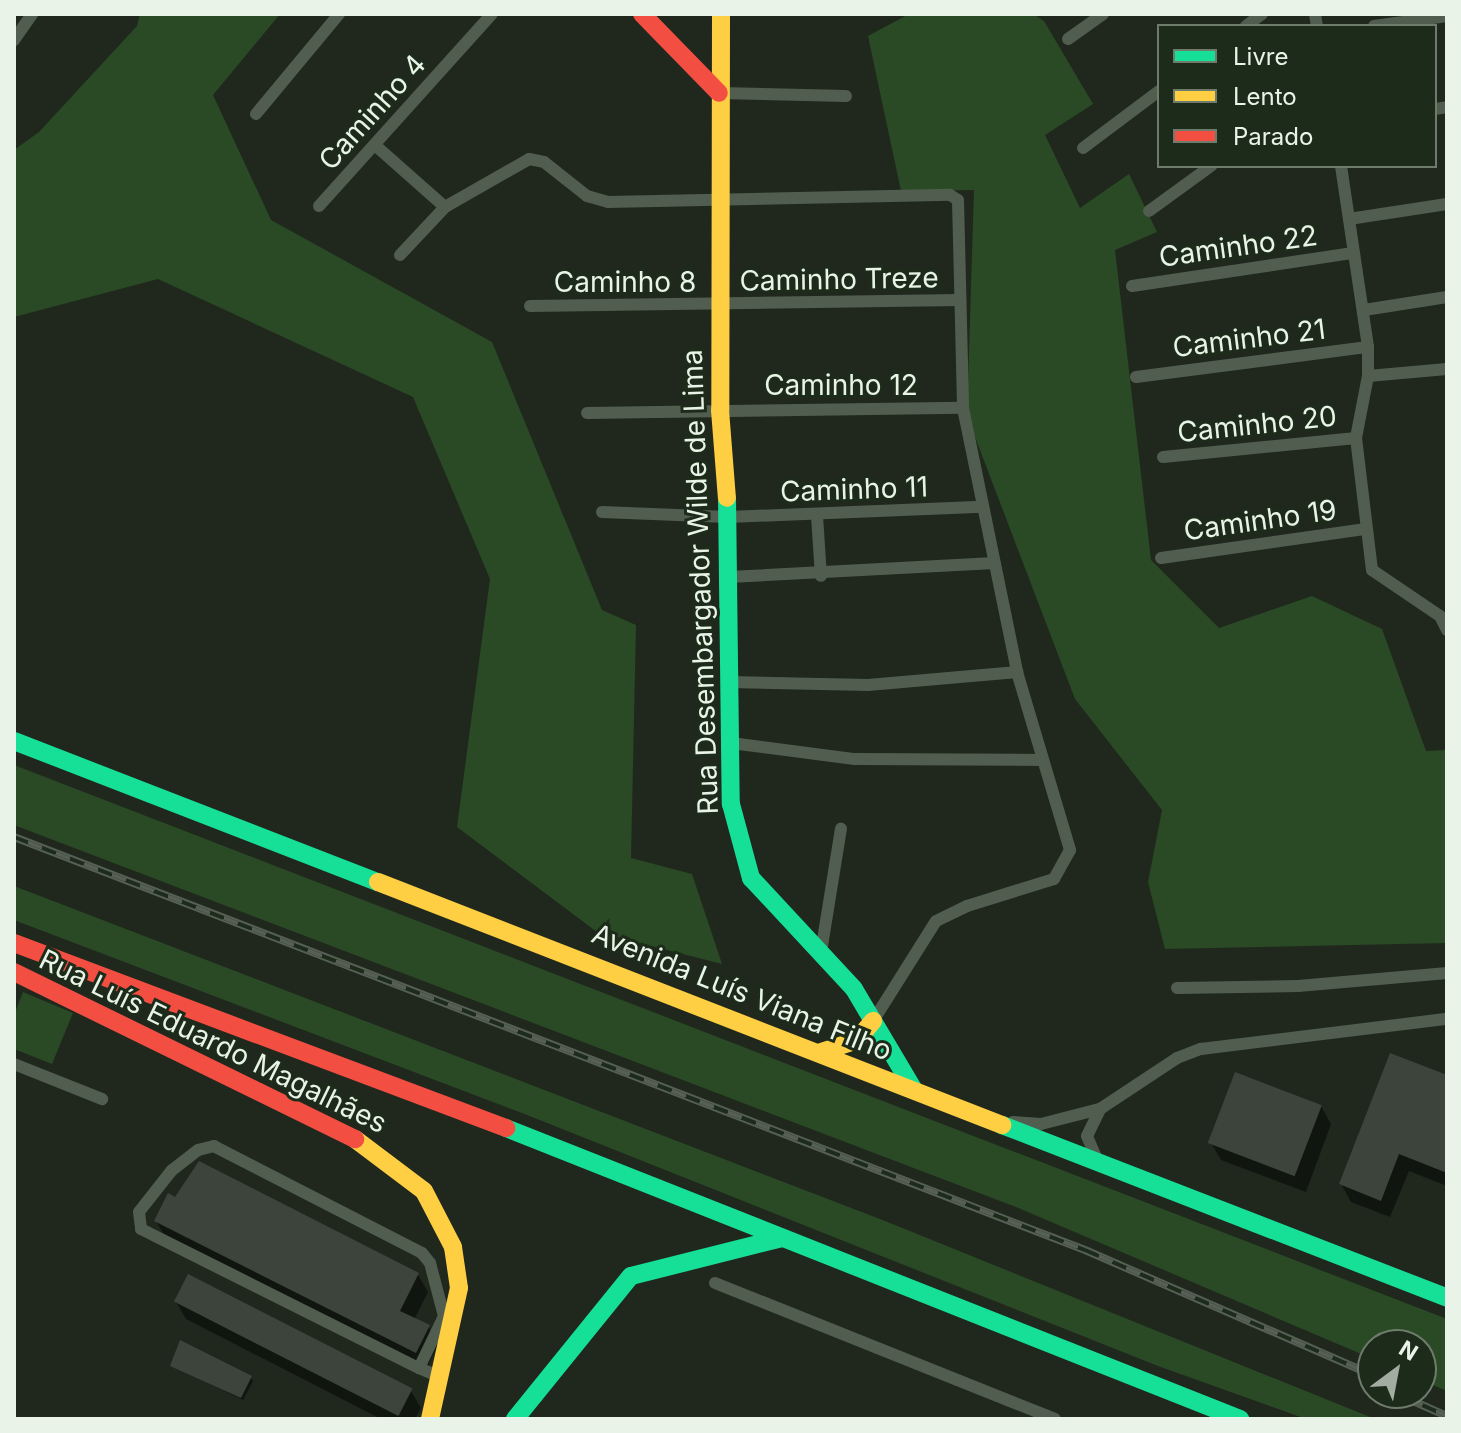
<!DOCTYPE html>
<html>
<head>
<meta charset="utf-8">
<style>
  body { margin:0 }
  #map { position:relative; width:1461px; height:1433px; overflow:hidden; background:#20281e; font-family:Inter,sans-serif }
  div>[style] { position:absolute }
  .green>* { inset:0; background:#294a24 }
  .shadow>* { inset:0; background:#0007 }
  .building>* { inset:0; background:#3d443c; transform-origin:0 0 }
  .street>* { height:12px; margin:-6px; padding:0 6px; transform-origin:6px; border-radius:6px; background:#515e4f }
  .fast>* { height:18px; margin:-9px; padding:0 9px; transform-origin:9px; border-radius:9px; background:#16e098 }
  .slow>* { height:18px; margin:-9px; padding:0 9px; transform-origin:9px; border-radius:9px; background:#ffcf43 }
  .jam>* { height:18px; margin:-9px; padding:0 9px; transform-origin:9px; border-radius:9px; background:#f24e42 }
  .rail>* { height:8px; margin-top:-4px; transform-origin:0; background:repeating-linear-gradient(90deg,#1d2c1a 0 15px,#565f54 0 30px); box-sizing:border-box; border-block:2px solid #565f54 }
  span { translate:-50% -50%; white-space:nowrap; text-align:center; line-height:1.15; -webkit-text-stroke:6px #1d2c1a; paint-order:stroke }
  .street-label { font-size:28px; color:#e9f3e8 }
  .frame { position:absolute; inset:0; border:16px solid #e9f3e8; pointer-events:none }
  .legend { position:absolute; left:1157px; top:24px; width:280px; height:144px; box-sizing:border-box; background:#1d2c1a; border:2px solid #6f7c6c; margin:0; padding:10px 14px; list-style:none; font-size:24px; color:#e9f3e8 }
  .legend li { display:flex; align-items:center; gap:16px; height:40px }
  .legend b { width:40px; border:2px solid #6f7c6c }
  .north { position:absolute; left:1357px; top:1329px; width:80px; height:80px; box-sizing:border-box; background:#1d2c1a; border:2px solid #6f7c6c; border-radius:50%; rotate:32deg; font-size:22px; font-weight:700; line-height:32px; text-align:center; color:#e9f3e8 }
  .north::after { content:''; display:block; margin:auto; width:28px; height:36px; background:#a3aca1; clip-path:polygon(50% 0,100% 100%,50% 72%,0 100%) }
</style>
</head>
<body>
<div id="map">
  <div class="green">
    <i style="clip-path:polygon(140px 14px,280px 14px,213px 95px,271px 220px,492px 342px,602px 610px,636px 625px,631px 858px,692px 874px,722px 964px,597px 932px,457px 827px,490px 579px,413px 397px,158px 279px,14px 317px,14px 150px,39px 132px,137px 26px)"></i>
    <i style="clip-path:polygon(909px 14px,1033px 14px,1044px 21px,1093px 104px,1045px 135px,1080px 208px,1129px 174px,1157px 232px,1115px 250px,1151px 560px,1219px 628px,1312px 596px,1382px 629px,1426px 751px,1447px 750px,1447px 943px,1165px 949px,1148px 882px,1162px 810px,1075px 699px,967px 416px,974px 190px,901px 191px,868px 36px)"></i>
    <i style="clip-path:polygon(14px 765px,1447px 1319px,1447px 1391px,1421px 1380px,1421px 1345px,1373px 1345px,1373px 1359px,1016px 1207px,14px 825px)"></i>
    <i style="clip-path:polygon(14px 886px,880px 1219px,1375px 1419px,1306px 1419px,1158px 1366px,522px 1113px,14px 920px)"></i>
    <i style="clip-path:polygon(23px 992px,73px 1013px,52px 1064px,14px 1049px,14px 1015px)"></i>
  </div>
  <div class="shadow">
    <i style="clip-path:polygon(1447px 1078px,1447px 1186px,1409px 1171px,1390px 1217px,1351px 1202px,1341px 1184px)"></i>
    <i style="clip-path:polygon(1321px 1106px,1331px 1124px,1306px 1192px,1221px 1160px,1211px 1143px)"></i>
    <i style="clip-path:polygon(156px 1221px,418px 1275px,428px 1292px,414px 1320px,428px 1326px,438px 1344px,426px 1370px,166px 1238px)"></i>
    <i style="clip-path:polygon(176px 1302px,411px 1391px,421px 1408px,415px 1419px,381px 1419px,186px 1319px)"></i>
    <i style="clip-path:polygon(172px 1365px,251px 1378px,253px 1381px,243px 1400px)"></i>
  </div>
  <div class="building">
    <i style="clip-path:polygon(1390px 1053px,1447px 1075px,1447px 1173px,1399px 1154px,1381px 1201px,1339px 1184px)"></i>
    <i style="left:1235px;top:1072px;width:93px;height:76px;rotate:21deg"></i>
    <i style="clip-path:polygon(199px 1161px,419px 1273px,400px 1311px,430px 1325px,416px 1353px,154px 1221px,168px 1193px,175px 1197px)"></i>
    <i style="left:188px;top:1274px;width:252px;height:31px;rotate:27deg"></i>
    <i style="clip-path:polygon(180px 1340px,252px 1376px,241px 1398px,170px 1366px)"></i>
  </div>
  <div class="street">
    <i style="left:1315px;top:14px;width:12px;rotate:81deg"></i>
    <i style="left:1246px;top:26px;width:20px;rotate:-37deg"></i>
    <i style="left:1374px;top:26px;width:74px;rotate:-7.8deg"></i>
    <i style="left:1068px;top:39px;width:43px;rotate:-35.5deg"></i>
    <i style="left:14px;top:40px;width:32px;rotate:-55deg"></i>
    <i style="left:719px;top:93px;width:127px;rotate:1.4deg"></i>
    <i style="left:1435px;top:109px;width:12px;rotate:-9deg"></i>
    <i style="left:256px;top:114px;width:130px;rotate:-50.3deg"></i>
    <i style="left:376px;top:146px;width:92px;rotate:41.5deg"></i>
    <i style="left:1083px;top:148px;width:95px;rotate:-36.9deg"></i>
    <i style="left:1341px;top:166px;width:183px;rotate:81.5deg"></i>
    <i style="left:1368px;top:347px;width:29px;rotate:90deg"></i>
    <i style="left:1368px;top:376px;width:63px;rotate:101deg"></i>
    <i style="left:1356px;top:438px;width:133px;rotate:83.1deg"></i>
    <i style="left:1372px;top:570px;width:82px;rotate:34.1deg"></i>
    <i style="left:1440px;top:616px;width:16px;rotate:63deg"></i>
    <i style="left:319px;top:206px;width:258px;rotate:-48deg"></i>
    <i style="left:1149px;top:211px;width:77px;rotate:-36deg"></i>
    <i style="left:1349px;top:219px;width:99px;rotate:-8.7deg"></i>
    <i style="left:400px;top:255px;width:66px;rotate:-46.8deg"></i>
    <i style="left:445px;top:207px;width:97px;rotate:-29.7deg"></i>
    <i style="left:529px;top:159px;width:15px;rotate:11deg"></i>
    <i style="left:544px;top:162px;width:55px;rotate:38.3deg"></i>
    <i style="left:587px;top:196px;width:22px;rotate:16deg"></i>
    <i style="left:608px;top:202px;width:342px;rotate:-1.2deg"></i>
    <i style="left:950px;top:195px;width:9px;rotate:32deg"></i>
    <i style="left:958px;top:200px;width:208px;rotate:88.6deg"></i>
    <i style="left:963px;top:408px;width:269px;rotate:78.4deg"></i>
    <i style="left:1017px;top:672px;width:186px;rotate:73.4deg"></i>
    <i style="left:1070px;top:850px;width:33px;rotate:119deg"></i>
    <i style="left:1054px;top:879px;width:91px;rotate:162.8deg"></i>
    <i style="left:967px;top:906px;width:34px;rotate:154deg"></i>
    <i style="left:936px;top:921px;width:118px;rotate:122.2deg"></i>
    <i style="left:1132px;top:286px;width:222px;rotate:-8.5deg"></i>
    <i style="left:530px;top:306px;width:430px;rotate:-0.8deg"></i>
    <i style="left:1364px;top:310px;width:84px;rotate:-8.9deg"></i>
    <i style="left:1368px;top:376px;width:79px;rotate:-5.1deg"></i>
    <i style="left:1136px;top:377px;width:234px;rotate:-7.4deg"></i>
    <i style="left:587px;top:413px;width:376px;rotate:-0.8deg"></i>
    <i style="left:1163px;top:457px;width:194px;rotate:-5.6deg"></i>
    <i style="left:602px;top:512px;width:126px;rotate:2.3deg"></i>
    <i style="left:728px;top:517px;width:254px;rotate:-2.3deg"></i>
    <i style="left:817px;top:516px;width:60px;rotate:86.2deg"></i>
    <i style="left:1161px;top:558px;width:207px;rotate:-8.1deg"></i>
    <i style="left:729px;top:577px;width:266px;rotate:-3deg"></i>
    <i style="left:730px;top:682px;width:138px;rotate:1.2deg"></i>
    <i style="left:868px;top:685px;width:150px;rotate:-5deg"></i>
    <i style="left:731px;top:743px;width:125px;rotate:7.4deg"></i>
    <i style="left:855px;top:759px;width:187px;rotate:0.3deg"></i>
    <i style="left:821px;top:952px;width:125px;rotate:-80.8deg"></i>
    <i style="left:1177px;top:988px;width:121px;rotate:-0.9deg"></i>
    <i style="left:1298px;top:986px;width:150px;rotate:-5deg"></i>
    <i style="left:14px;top:1064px;width:95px;rotate:21.7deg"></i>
    <i style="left:1013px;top:1122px;width:28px;rotate:4deg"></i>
    <i style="left:1041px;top:1124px;width:61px;rotate:-14.3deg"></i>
    <i style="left:1100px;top:1109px;width:92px;rotate:-33.5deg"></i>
    <i style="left:1177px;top:1058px;width:26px;rotate:-21deg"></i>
    <i style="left:1201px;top:1049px;width:248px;rotate:-7deg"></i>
    <i style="left:1098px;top:1162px;width:28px;rotate:-113deg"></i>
    <i style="left:1087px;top:1136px;width:30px;rotate:-64deg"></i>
    <i style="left:715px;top:1283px;width:366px;rotate:21.8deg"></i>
    <i style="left:419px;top:1368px;width:58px;rotate:-64.3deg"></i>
    <i style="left:444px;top:1316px;width:55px;rotate:-104.8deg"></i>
    <i style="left:430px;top:1263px;width:13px;rotate:-129deg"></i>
    <i style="left:422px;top:1253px;width:234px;rotate:-152.8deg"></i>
    <i style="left:214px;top:1146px;width:16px;rotate:166deg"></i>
    <i style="left:198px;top:1150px;width:33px;rotate:142deg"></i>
    <i style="left:172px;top:1170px;width:53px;rotate:128.2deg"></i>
    <i style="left:139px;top:1212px;width:17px;rotate:83deg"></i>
    <i style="left:141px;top:1229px;width:311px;rotate:26.6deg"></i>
    <i style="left:419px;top:1368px;width:23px;rotate:23deg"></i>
  </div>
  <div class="fast">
    <i style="left:727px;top:498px;width:306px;rotate:89.3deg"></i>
    <i style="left:731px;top:804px;width:77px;rotate:74.9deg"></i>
    <i style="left:751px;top:878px;width:151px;rotate:47.1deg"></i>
    <i style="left:854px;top:989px;width:117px;rotate:59.3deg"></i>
    <i style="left:14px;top:741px;width:390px;rotate:21.2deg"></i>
    <i style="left:1002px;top:1125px;width:477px;rotate:21.2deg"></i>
    <i style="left:506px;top:1128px;width:790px;rotate:21.63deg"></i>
    <i style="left:515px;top:1419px;width:184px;rotate:-51deg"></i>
    <i style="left:631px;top:1276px;width:156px;rotate:-14.1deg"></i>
  </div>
  <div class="slow">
    <i style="left:721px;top:14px;width:396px;rotate:90.1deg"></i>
    <i style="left:720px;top:410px;width:88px;rotate:85.5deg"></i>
    <i style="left:378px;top:882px;width:670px;rotate:21.28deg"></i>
    <i style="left:821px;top:1052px;width:38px;rotate:-18deg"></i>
    <i style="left:857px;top:1040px;width:25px;rotate:-50deg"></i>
    <i style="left:355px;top:1139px;width:86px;rotate:37deg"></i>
    <i style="left:424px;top:1191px;width:63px;rotate:62.6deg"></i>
    <i style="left:453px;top:1247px;width:41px;rotate:81.7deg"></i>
    <i style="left:459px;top:1288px;width:134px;rotate:102.5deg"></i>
  </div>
  <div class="jam">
    <i style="left:642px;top:14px;width:110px;rotate:45.7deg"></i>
    <i style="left:14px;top:943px;width:526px;rotate:20.61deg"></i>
    <i style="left:14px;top:972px;width:380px;rotate:26.1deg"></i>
  </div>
  <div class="rail">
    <i style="left:14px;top:837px;width:1148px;rotate:21.09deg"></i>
    <i style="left:1085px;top:1250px;width:314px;rotate:23.5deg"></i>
    <i style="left:1395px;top:1393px;width:57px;rotate:23.9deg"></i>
  </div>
  <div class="street-label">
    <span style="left:372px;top:112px;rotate:-48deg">Caminho 4</span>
    <span style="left:1238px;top:246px;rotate:-8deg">Caminho 22</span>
    <span style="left:839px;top:279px;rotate:-1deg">Caminho Treze</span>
    <span style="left:625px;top:282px">Caminho 8</span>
    <span style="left:1249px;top:338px;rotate:-7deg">Caminho 21</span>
    <span style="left:841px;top:385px">Caminho 12</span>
    <span style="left:1257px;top:424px;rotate:-6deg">Caminho 20</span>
    <span style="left:854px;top:489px;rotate:-2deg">Caminho 11</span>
    <span style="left:1260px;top:520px;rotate:-8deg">Caminho 19</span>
    <span style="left:700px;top:582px;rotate:-92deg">Rua Desembargador Wilde de Lima</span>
    <span style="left:742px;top:992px;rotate:22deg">Avenida Luís Viana Filho</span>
    <span style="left:213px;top:1041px;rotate:26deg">Rua Luís Eduardo Magalhães</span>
  </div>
  <div class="frame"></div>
  <ul class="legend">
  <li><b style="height:10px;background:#16e098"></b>Livre</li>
  <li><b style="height:10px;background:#ffcf43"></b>Lento</li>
  <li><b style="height:10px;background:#f24e42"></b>Parado</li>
  </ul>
  <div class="north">N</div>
</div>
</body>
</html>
